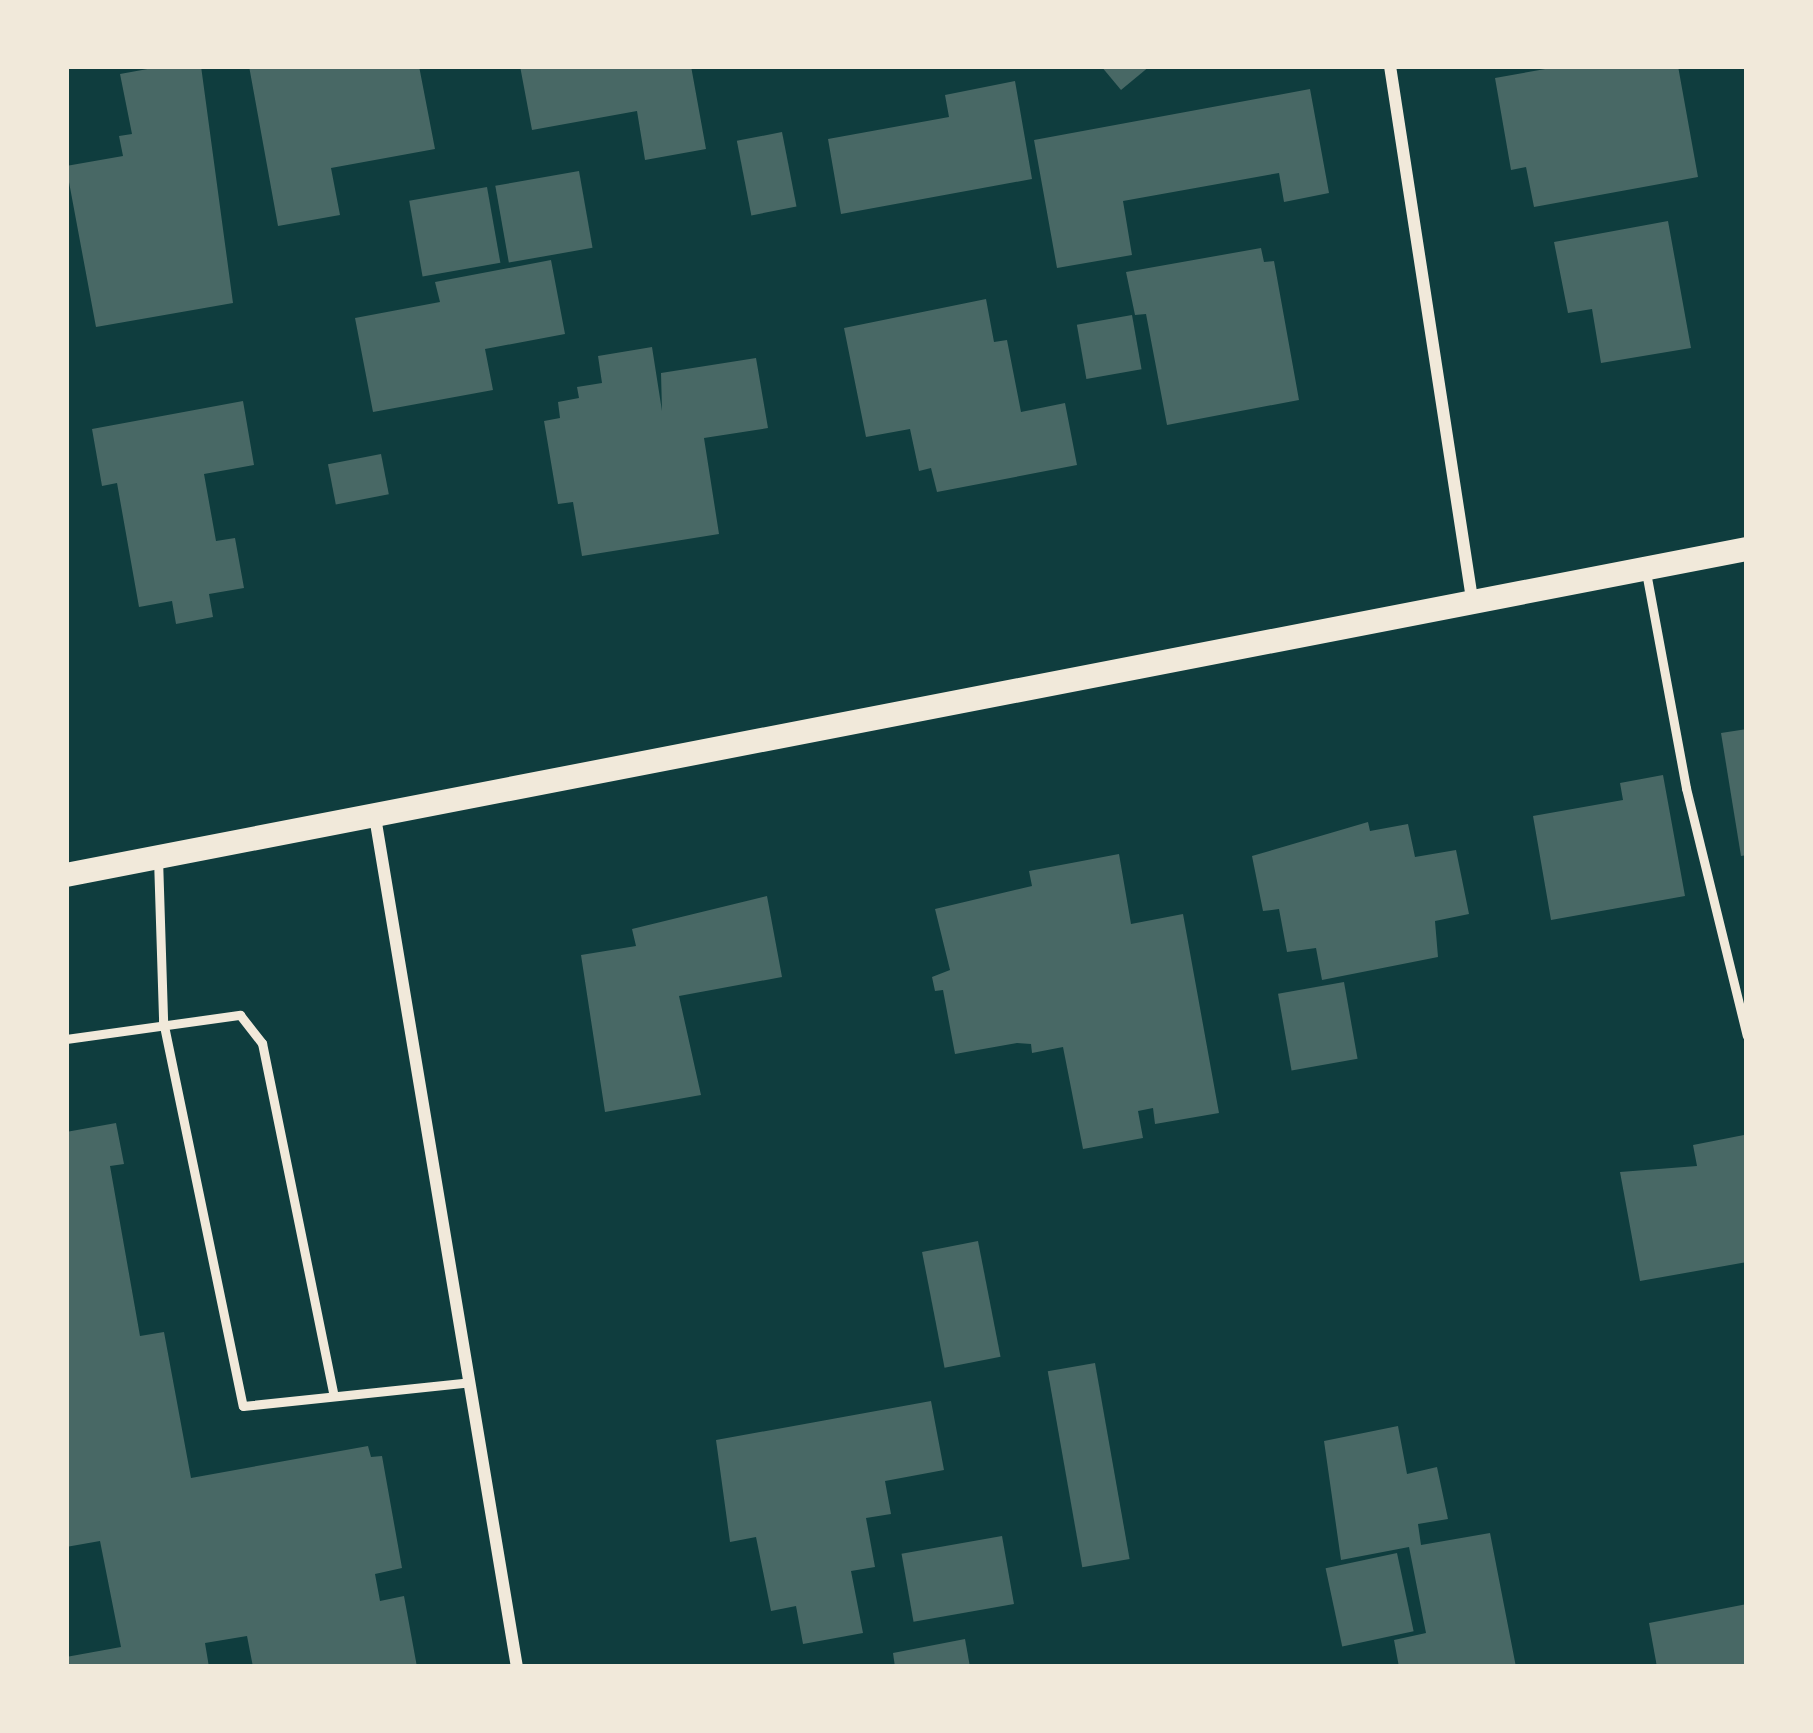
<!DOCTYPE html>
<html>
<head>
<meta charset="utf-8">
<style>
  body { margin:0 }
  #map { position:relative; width:1813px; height:1733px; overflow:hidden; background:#0f3d3e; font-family:"DejaVu Sans",sans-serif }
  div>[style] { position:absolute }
  .building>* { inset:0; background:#486865; transform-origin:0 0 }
  .service>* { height:9px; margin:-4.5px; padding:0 4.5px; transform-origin:4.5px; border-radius:4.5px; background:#f1e9da }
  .minor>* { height:12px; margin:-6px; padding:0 6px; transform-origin:6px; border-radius:6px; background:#f1e9da }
  .secondary>* { height:24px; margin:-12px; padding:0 12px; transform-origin:12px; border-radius:12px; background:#f1e9da }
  span { translate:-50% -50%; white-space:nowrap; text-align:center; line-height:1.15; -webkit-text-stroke:12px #f1e9da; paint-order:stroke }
  .frame { position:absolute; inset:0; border:69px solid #f1e9da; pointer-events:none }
</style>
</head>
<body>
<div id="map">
  <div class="building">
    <i style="clip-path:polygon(164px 66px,201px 66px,233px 303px,96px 327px,66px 166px,123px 156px,119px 136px,132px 134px,120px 74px)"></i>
    <i style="clip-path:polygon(249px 66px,419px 66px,435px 149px,331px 168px,340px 215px,278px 226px)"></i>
    <i style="clip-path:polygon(520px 66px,691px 66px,706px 149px,645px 160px,637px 111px,532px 130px)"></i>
    <i style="clip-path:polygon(1101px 66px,1150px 66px,1121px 90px)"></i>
    <i style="clip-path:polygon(1562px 66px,1678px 66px,1698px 177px,1534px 207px,1526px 167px,1511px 170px,1495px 78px)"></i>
    <i style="clip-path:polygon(1015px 81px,1032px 179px,841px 214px,828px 139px,949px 117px,945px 95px)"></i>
    <i style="clip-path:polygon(1310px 89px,1329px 193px,1284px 202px,1279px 173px,1123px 201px,1132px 255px,1057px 268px,1034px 140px)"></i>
    <i style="left:782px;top:132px;width:76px;height:46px;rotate:79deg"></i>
    <i style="left:579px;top:171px;width:78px;height:85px;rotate:80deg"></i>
    <i style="left:487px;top:187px;width:77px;height:79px;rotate:80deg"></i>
    <i style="clip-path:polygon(1668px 221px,1691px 348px,1601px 363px,1592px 309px,1568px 313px,1554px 242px)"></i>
    <i style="clip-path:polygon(1261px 248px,1264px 262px,1274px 261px,1299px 400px,1167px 425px,1146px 314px,1135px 315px,1126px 272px)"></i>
    <i style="clip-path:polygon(551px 260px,565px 334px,485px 349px,493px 390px,373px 412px,355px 318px,440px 302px,435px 282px)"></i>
    <i style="clip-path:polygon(986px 299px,994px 342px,1007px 340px,1021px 412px,1065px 403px,1077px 465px,937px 492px,931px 468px,919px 471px,910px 429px,866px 437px,844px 328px)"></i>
    <i style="left:1132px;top:315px;width:55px;height:56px;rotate:80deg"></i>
    <i style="clip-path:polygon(652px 347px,662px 411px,661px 373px,756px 358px,768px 428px,704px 438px,719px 534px,582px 556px,573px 502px,558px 504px,544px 421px,560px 418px,558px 402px,579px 398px,577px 387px,602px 383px,598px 356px)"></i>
    <i style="clip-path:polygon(243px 401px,254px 465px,204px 474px,216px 541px,235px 538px,244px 588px,209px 594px,213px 617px,176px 624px,172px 601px,139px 607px,117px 483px,102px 486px,92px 429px)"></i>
    <i style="left:381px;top:454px;width:41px;height:54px;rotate:79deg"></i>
    <i style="clip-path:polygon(1747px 729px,1747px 855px,1741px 856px,1721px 733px)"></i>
    <i style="clip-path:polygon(1663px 775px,1685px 896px,1551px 920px,1533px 816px,1623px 800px,1620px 783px)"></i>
    <i style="clip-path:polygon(1368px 822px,1370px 831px,1408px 824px,1415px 857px,1456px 850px,1469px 914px,1435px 921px,1438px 957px,1322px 980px,1316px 948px,1287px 952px,1279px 909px,1263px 911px,1252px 856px)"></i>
    <i style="clip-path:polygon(1119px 854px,1131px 924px,1183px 914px,1219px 1113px,1155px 1124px,1153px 1108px,1138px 1111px,1143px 1138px,1083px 1149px,1063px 1047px,1032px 1053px,1031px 1044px,1017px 1043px,955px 1054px,943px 990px,935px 991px,932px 977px,950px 970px,935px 909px,1032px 886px,1029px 871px)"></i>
    <i style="clip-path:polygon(767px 896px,782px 977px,679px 996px,701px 1095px,605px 1112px,581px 955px,636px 946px,632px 929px)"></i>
    <i style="left:1344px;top:982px;width:78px;height:67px;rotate:80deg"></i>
    <i style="clip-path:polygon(116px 1123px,124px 1164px,110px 1166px,140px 1336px,164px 1332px,191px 1478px,368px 1446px,371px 1457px,382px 1456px,402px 1568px,375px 1574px,380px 1601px,404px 1596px,417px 1667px,253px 1667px,247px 1636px,205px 1643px,209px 1667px,66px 1667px,66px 1657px,121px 1647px,100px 1541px,66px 1547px,66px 1132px)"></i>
    <i style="clip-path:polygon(1744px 1135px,1747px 1262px,1640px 1281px,1620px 1172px,1697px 1166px,1693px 1145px)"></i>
    <i style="left:978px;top:1241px;width:118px;height:57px;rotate:79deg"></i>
    <i style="left:1095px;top:1363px;width:199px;height:48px;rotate:80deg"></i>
    <i style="clip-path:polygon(931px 1401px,944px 1470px,885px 1481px,891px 1514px,866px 1518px,875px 1567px,851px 1571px,863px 1633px,803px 1644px,796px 1606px,771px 1611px,756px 1537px,730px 1542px,716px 1440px)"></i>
    <i style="clip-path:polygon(1398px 1426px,1407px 1474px,1437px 1467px,1448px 1519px,1418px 1524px,1421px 1545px,1490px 1533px,1516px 1667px,1399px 1667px,1394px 1640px,1426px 1633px,1409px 1547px,1341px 1560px,1324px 1441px)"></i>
    <i style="left:1002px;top:1536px;width:69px;height:102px;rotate:80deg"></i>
    <i style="left:1397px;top:1553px;width:80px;height:73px;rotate:78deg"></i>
    <i style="clip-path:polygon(1747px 1604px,1747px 1667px,1657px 1667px,1649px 1623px)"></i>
    <i style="clip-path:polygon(965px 1639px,970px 1667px,895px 1667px,893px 1653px)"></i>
  </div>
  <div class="service">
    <i style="left:1646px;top:572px;width:220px;rotate:79.5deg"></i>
    <i style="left:1686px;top:788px;width:255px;rotate:76.2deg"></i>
    <i style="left:158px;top:858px;width:163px;rotate:88.2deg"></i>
    <i style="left:163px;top:1021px;width:393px;rotate:78.3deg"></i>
    <i style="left:243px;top:1406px;width:228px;rotate:-6deg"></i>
    <i style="left:66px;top:1039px;width:176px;rotate:-7.9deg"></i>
    <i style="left:240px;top:1015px;width:36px;rotate:52deg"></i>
    <i style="left:262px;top:1043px;width:360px;rotate:78.5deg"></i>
  </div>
  <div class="minor">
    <i style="left:1390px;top:66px;width:539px;rotate:81.25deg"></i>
    <i style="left:375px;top:817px;width:862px;rotate:80.52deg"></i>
  </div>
  <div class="secondary">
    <i style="left:66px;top:875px;width:1712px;rotate:-10.98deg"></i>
  </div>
  <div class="frame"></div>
</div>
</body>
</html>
